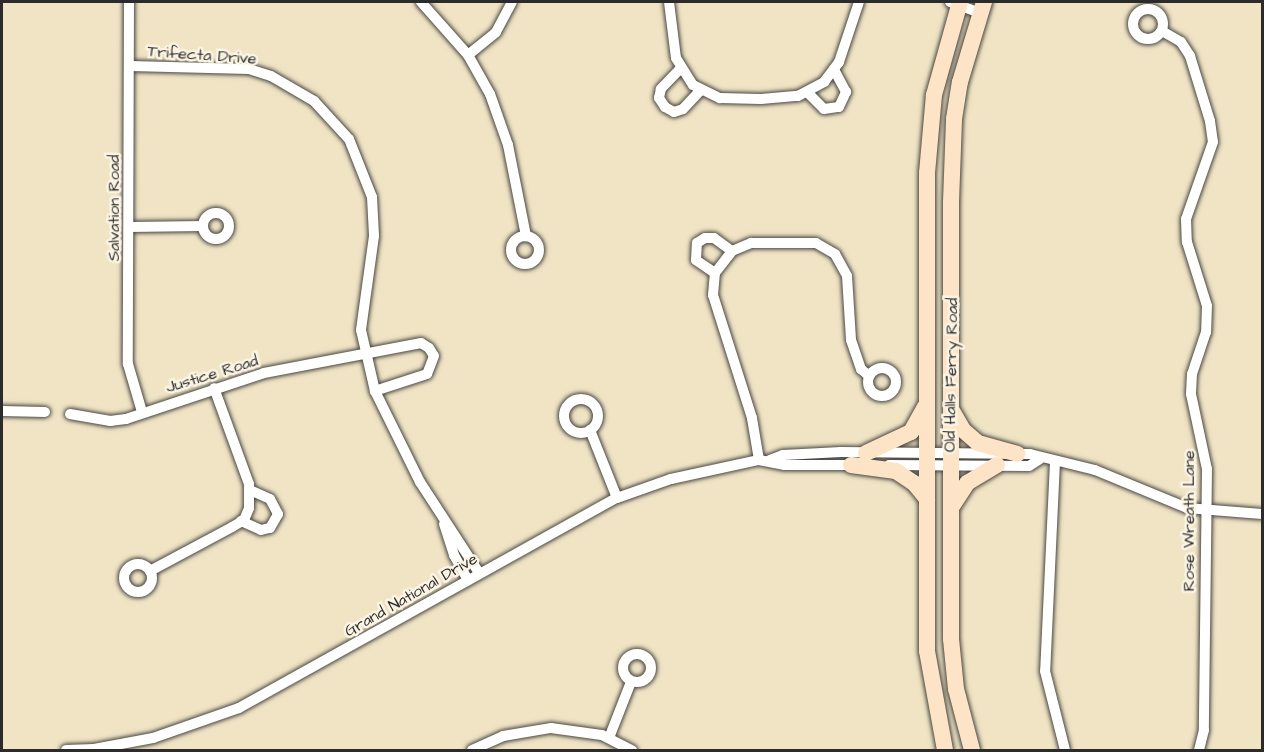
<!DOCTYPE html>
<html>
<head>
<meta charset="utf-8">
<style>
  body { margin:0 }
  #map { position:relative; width:1264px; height:752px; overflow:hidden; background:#f0e4c5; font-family:"Architects Daughter",sans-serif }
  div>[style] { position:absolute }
  .roads { filter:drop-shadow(0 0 2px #494742) drop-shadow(0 0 2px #494742) }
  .street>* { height:10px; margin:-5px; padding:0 5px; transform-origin:5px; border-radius:5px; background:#fff }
  .street>.ring { margin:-5px; padding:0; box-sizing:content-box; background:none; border:10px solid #fff; border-radius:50% }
  .secondary>* { height:16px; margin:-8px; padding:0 8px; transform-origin:8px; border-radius:8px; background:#fee4c6 }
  span { translate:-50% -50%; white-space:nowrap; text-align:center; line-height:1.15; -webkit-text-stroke:5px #fcf5e5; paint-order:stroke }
  .street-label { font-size:16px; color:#2b2b2b }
  .frame { position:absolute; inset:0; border:3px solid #2b2b2b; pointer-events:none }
</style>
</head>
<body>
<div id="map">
  <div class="roads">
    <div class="street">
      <i style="left:129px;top:2px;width:362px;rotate:90.2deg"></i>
      <i style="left:128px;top:364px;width:50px;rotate:73.7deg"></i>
      <i style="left:421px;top:2px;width:71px;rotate:48.4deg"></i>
      <i style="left:468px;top:55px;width:45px;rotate:60.6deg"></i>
      <i style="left:490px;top:94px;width:54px;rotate:70.6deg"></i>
      <i style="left:508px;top:145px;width:93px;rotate:78.8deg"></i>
      <i style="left:669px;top:2px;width:56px;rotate:82.9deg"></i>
      <i style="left:676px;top:58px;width:32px;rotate:58deg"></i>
      <i style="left:693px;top:85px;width:30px;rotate:26deg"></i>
      <i style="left:720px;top:98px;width:41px;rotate:1.4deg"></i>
      <i style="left:761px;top:99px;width:37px;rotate:-5deg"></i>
      <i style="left:798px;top:96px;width:30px;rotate:-28deg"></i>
      <i style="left:824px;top:82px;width:25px;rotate:-53deg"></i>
      <i style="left:839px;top:62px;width:63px;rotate:-71.6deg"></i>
      <i style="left:950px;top:2px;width:33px;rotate:20deg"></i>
      <i class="ring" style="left:1133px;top:9px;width:20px;height:20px"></i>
      <i style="left:1162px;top:31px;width:22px;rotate:30deg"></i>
      <i style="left:1181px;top:42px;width:17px;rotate:57deg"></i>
      <i style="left:1190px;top:56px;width:68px;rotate:72.9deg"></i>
      <i style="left:1210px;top:121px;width:21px;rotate:82deg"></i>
      <i style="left:1213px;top:142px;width:82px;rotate:109.3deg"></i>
      <i style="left:1186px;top:219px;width:23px;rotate:88deg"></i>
      <i style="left:1187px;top:242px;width:67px;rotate:72.6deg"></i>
      <i style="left:1207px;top:306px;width:26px;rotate:92deg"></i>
      <i style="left:1206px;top:332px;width:44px;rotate:108.4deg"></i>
      <i style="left:1192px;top:374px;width:20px;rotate:93deg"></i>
      <i style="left:1191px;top:394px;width:77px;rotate:78deg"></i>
      <i style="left:1207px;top:469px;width:261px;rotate:90.7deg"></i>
      <i style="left:1204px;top:730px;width:21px;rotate:104deg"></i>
      <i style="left:468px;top:55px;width:36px;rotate:-39deg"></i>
      <i style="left:496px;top:32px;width:34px;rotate:-62deg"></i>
      <i style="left:130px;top:66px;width:119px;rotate:1.4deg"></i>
      <i style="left:249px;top:69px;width:23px;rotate:18deg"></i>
      <i style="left:271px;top:76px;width:50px;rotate:30.2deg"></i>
      <i style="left:314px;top:101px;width:52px;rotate:47.4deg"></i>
      <i style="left:349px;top:139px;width:62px;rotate:68.4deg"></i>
      <i style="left:372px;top:197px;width:39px;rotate:87deg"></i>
      <i style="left:374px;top:236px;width:95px;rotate:97.9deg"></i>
      <i style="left:361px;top:330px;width:63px;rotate:77.1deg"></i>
      <i style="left:375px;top:391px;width:102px;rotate:63.7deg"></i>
      <i style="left:420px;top:482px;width:108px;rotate:57deg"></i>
      <i style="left:680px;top:69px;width:28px;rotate:134deg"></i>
      <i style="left:661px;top:89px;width:9px;rotate:103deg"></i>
      <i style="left:659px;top:98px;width:11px;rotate:56deg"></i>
      <i style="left:665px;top:107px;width:10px;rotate:29deg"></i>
      <i style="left:674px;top:112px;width:9px;rotate:-18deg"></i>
      <i style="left:683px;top:109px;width:25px;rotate:-47deg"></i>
      <i style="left:807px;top:92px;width:24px;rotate:45deg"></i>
      <i style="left:824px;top:109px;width:15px;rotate:-8deg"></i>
      <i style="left:839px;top:107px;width:17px;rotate:-65deg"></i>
      <i style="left:846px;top:92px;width:26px;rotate:-118deg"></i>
      <i class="ring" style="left:203px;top:213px;width:16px;height:16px"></i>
      <i style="left:130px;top:227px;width:73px;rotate:-0.8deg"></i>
      <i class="ring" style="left:511px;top:236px;width:18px;height:18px"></i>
      <i style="left:715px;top:273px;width:23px;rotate:-146deg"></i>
      <i style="left:696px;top:260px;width:17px;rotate:-87deg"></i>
      <i style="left:697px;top:243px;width:9px;rotate:-32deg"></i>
      <i style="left:705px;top:238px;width:9px"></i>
      <i style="left:714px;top:238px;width:22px;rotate:36deg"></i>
      <i class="ring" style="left:868px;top:368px;width:18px;height:18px"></i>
      <i class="ring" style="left:564px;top:399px;width:24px;height:24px"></i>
      <i style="left:2px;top:411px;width:43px;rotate:1.3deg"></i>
      <i style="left:70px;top:414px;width:41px;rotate:9.9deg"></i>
      <i style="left:110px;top:421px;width:16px;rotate:-7deg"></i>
      <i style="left:126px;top:419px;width:145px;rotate:-18.4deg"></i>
      <i style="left:264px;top:373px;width:160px;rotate:-10.8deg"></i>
      <i style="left:421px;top:343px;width:9px;rotate:32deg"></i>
      <i style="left:429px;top:348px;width:9px;rotate:58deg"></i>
      <i style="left:434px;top:356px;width:19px;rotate:111deg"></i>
      <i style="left:427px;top:374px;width:55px;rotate:161.9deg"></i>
      <i style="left:590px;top:430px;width:73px;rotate:68.3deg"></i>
      <i style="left:759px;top:460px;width:43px;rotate:-99.5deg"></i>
      <i style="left:752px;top:418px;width:129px;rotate:-107.6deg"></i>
      <i style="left:713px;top:295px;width:22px;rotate:-85deg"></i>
      <i style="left:715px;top:273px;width:28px;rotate:-52deg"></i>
      <i style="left:732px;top:251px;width:21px;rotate:-23deg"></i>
      <i style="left:751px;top:243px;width:65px"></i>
      <i style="left:816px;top:243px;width:22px;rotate:30deg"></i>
      <i style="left:835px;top:254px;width:25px;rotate:61deg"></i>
      <i style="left:847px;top:276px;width:64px;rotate:86.4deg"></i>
      <i style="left:851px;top:340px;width:31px;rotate:71deg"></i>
      <i style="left:861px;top:369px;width:11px;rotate:41deg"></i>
      <i style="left:770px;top:460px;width:14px;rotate:-21deg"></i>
      <i style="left:783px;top:455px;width:58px;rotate:-3deg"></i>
      <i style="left:841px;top:452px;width:189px;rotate:0.6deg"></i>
      <i style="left:1030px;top:454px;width:67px;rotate:13.8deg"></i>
      <i style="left:1095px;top:470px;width:100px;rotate:22.4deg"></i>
      <i style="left:1187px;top:508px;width:75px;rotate:4.6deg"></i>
      <i style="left:1055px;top:462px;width:209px;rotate:92.7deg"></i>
      <i style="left:1045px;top:671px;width:81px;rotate:75.8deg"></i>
      <i style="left:889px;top:465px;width:140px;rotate:0.4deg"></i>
      <i style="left:1029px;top:466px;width:13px;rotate:-32deg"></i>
      <i style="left:241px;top:521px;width:22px;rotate:24deg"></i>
      <i style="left:261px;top:530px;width:9px;rotate:-13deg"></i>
      <i style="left:270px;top:528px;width:16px;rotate:-60deg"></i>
      <i style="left:278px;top:514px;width:17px;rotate:-118deg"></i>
      <i style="left:270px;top:499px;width:22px;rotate:-156deg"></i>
      <i style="left:444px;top:524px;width:33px;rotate:72deg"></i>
      <i style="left:454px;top:555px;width:29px;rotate:61deg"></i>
      <i class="ring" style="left:124px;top:564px;width:18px;height:18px"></i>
      <i style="left:150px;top:571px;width:93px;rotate:-28.2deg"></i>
      <i style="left:232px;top:527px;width:14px;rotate:-30deg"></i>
      <i style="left:244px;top:520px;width:13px;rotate:-67deg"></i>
      <i style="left:249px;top:508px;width:24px;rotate:-90deg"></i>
      <i style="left:249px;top:484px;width:102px;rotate:-110deg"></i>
      <i class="ring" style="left:623px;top:654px;width:18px;height:18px"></i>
      <i style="left:609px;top:738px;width:60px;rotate:-68.6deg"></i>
      <i style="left:66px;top:750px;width:28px;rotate:-2deg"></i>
      <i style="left:94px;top:749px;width:60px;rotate:-10.6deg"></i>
      <i style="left:153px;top:738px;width:91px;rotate:-19.2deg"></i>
      <i style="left:239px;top:708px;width:432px;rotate:-29.1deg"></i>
      <i style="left:617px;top:498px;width:57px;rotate:-19.4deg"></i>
      <i style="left:671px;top:479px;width:90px;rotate:-12.2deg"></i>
      <i style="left:759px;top:460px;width:25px;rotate:11deg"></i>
      <i style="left:784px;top:465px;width:71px"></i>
      <i style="left:472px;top:750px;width:34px;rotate:-24deg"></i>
      <i style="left:503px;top:736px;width:49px;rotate:-9.5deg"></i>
      <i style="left:551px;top:728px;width:51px;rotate:7.8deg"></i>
      <i style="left:602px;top:735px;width:34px;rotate:27deg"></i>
    </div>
    <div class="secondary">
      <i style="left:951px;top:409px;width:24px;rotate:60deg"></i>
      <i style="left:963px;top:430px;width:20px;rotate:41deg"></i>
      <i style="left:978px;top:443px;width:41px;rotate:15.4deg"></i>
      <i style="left:866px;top:453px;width:50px;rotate:-25deg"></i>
      <i style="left:911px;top:432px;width:29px;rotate:-61deg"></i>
      <i style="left:851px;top:465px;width:45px;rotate:7.6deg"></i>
      <i style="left:896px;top:471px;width:22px;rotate:34deg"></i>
      <i style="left:914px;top:483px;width:21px;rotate:51deg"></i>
      <i style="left:951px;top:508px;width:30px;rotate:-57deg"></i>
      <i style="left:967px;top:483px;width:35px;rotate:-31deg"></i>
      <i style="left:945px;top:750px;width:101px;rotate:-100.3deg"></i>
      <i style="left:927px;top:651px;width:478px;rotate:-90deg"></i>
      <i style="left:927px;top:173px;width:78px;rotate:-84.9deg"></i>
      <i style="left:934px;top:95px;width:97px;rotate:-74.4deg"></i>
      <i style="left:972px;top:750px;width:63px;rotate:-104.7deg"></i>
      <i style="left:956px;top:689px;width:50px;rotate:-95.7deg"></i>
      <i style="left:951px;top:639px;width:437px;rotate:-90deg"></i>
      <i style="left:951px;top:202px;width:83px;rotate:-87.9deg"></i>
      <i style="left:954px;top:119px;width:37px;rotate:-81deg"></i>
      <i style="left:960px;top:82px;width:84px;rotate:-73.3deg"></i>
    </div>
  </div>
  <div class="street-label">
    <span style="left:202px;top:55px;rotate:4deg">Trifecta Drive</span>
    <span style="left:114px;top:208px;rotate:-90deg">Salvation Road</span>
    <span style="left:212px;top:374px;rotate:-17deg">Justice Road</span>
    <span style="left:951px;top:375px;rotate:-89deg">Old Halls Ferry Road</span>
    <span style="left:1189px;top:521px;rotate:-90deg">Rose Wreath Lane</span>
    <span style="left:411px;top:595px;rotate:-30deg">Grand National Drive</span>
  </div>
  <div class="frame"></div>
</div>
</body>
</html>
